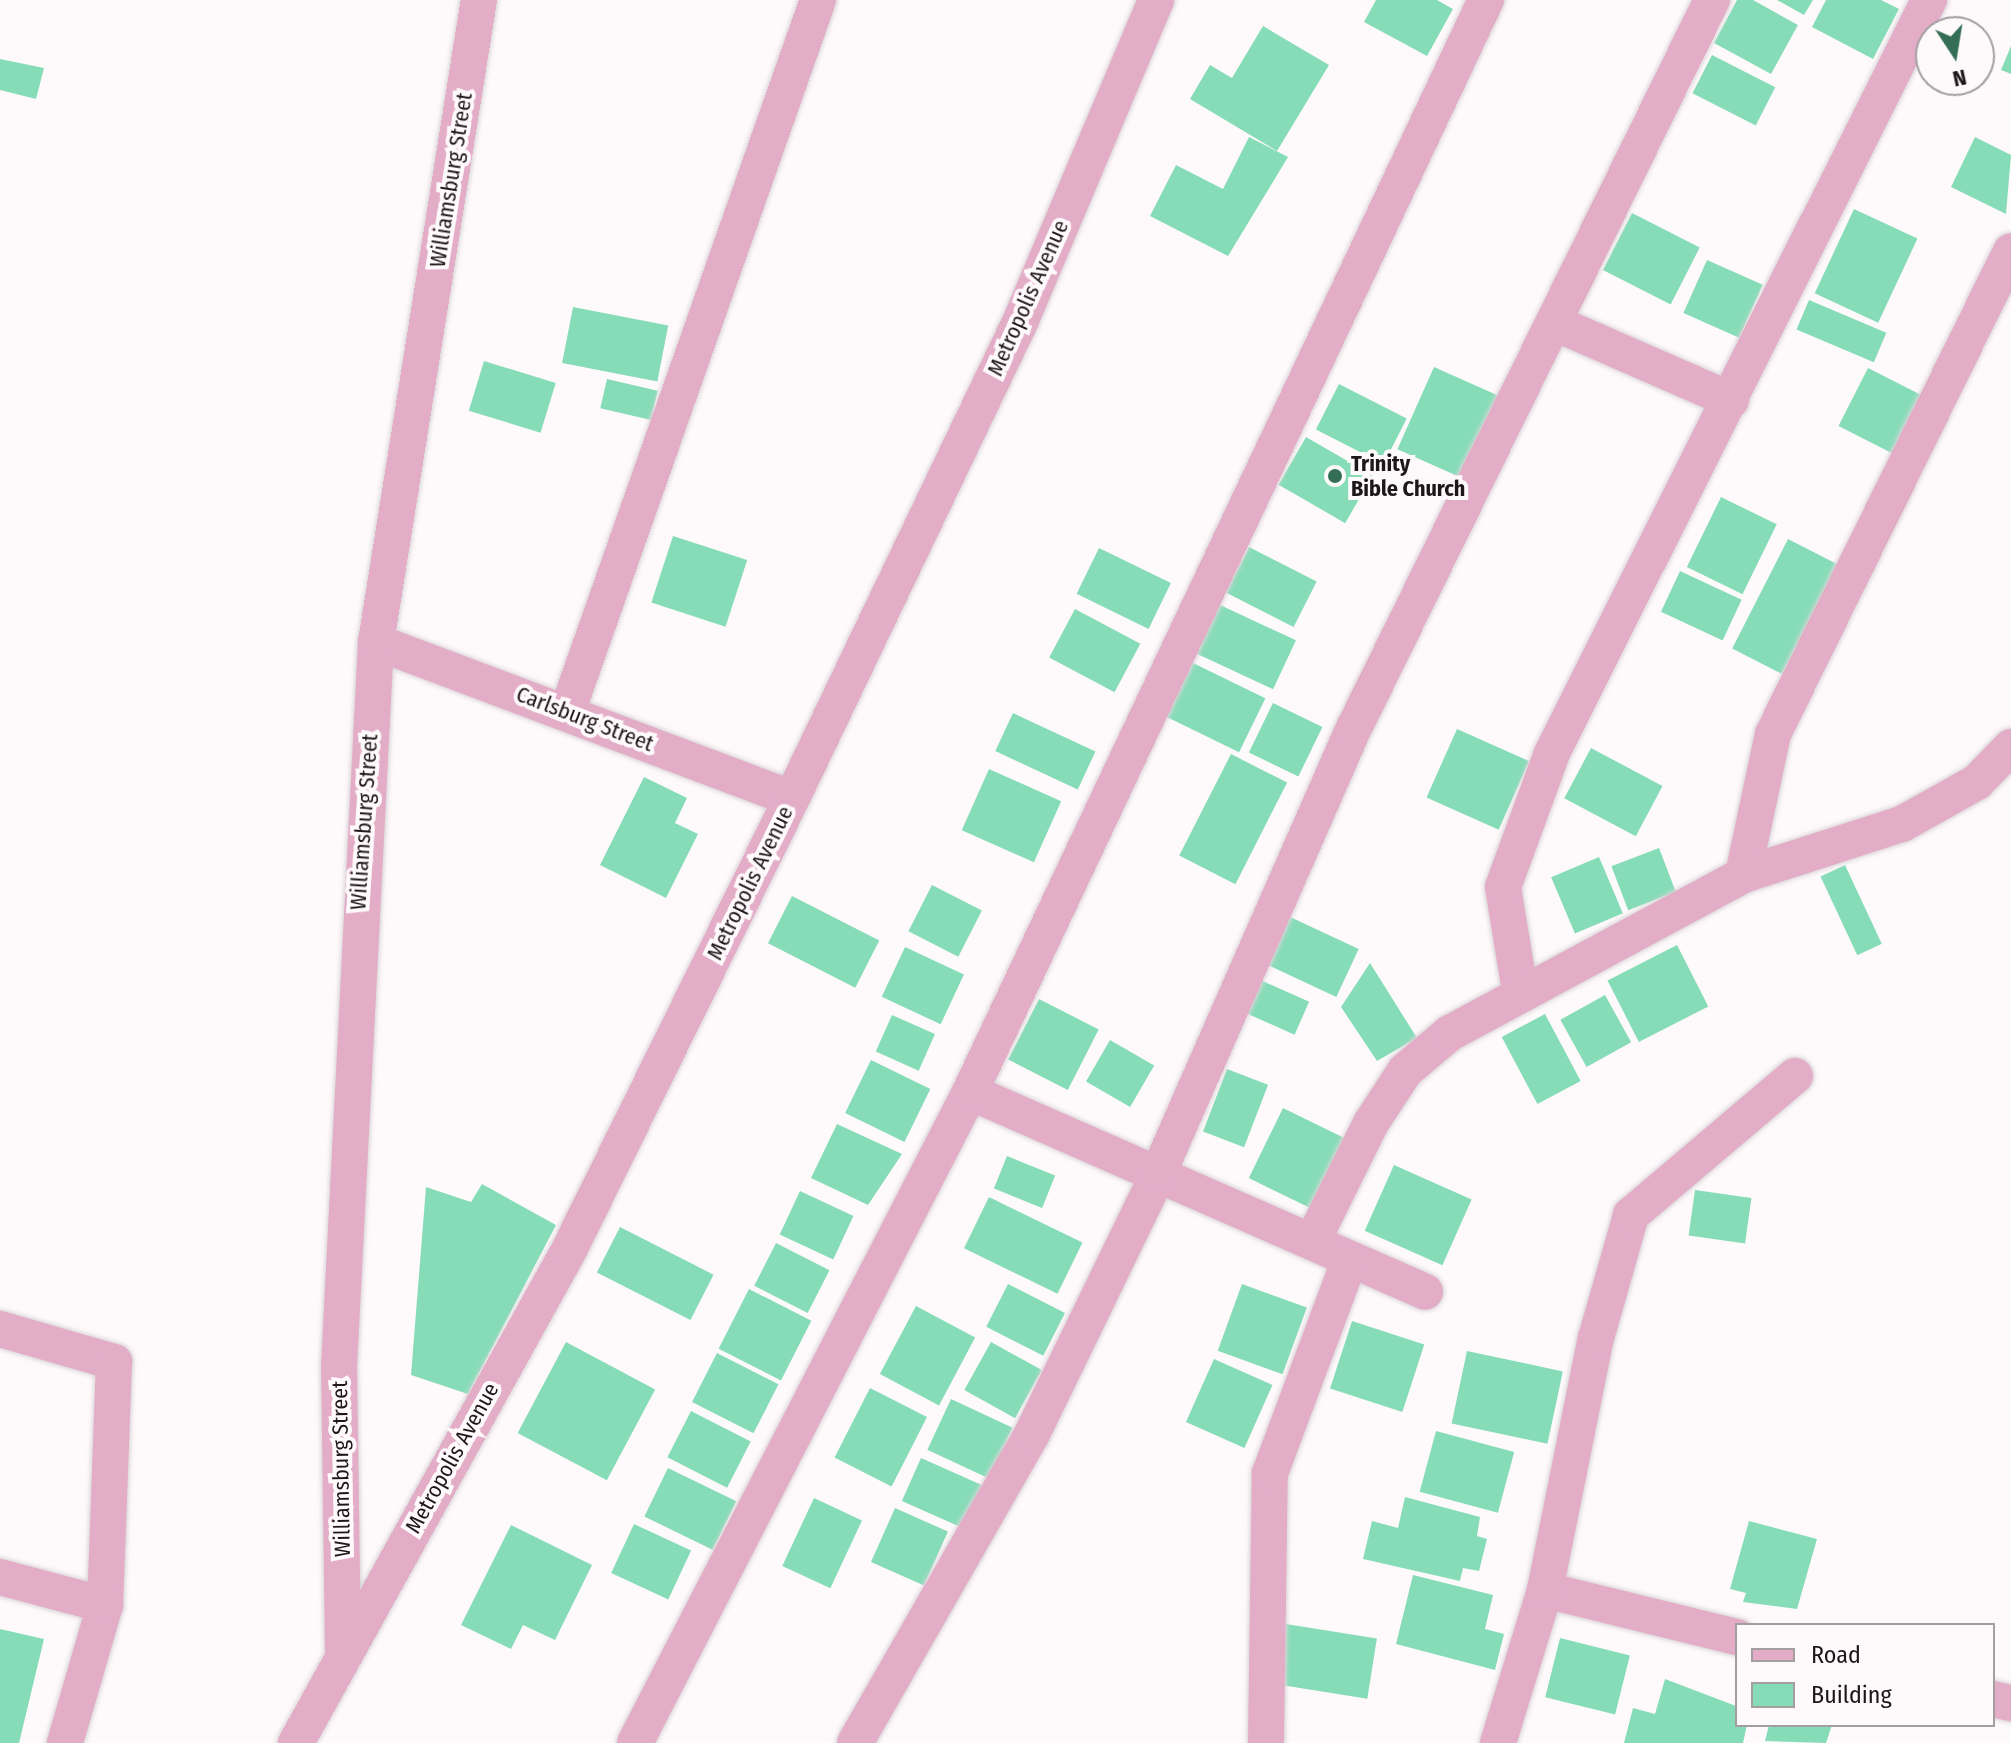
<!DOCTYPE html>
<html>
<head>
<meta charset="utf-8">
<style>
  body { margin:0 }
  #map { position:relative; width:2011px; height:1743px; overflow:hidden; background:#fef9fb; font-family:"Fira Sans Condensed",sans-serif }
  div>[style] { position:absolute }
  .building>* { inset:0; background:#87dcb8; transform-origin:0 0 }
  .roads { filter:drop-shadow(0 0 2px #dad5d7) drop-shadow(0 0 2px #dad5d7) }
  .street>* { height:36px; margin:-18px; padding:0 18px; transform-origin:18px; border-radius:18px; background:#e3adc8 }
  .dots>* { width:22px; height:22px; translate:-50% -50%; box-sizing:border-box; border:4px solid #fef9fb; border-radius:50% }
  span { translate:-50% -50%; white-space:nowrap; text-align:center; line-height:1.15; -webkit-text-stroke:8px #fef9fb; paint-order:stroke }
  .street-label { font-size:22px; color:#1e161a }
  .poi-label { font-size:22px; color:#1e161a; font-weight:700 }
  .left { translate:0 -50%; text-align:left }
  .legend { position:absolute; left:1735px; top:1623px; width:260px; height:104px; box-sizing:border-box; background:#fef9fb; border:2px solid #a49ea1; margin:0; padding:10px 14px; list-style:none; font-size:24px; color:#1e161a }
  .legend li { display:flex; align-items:center; gap:16px; height:40px }
  .legend b { width:40px; border:2px solid #a49ea1 }
  .north { position:absolute; left:1915px; top:16px; width:80px; height:80px; box-sizing:border-box; background:#fef9fb; border:2px solid #a49ea1; border-radius:50%; rotate:168deg; font-size:22px; font-weight:700; line-height:32px; text-align:center; color:#1e161a }
  .north::after { content:''; display:block; margin:auto; width:28px; height:36px; background:#356e57; clip-path:polygon(50% 0,100% 100%,50% 72%,0 100%) }
</style>
</head>
<body>
<div id="map">
  <div class="building">
    <i style="clip-path:polygon(1376px 0,1437px 0,1453px 9px,1427px 56px,1364px 22px)"></i>
    <i style="clip-path:polygon(1737px 0,1753px 0,1798px 25px,1771px 74px,1714px 43px)"></i>
    <i style="clip-path:polygon(1777px 0,1813px 0,1804px 15px)"></i>
    <i style="clip-path:polygon(1826px 0,1881px 0,1899px 9px,1873px 59px,1812px 27px)"></i>
    <i style="clip-path:polygon(1263px 26px,1329px 65px,1277px 151px,1190px 99px,1210px 65px,1232px 78px)"></i>
    <i style="clip-path:polygon(2011px 46px,2011px 74px,2001px 70px)"></i>
    <i style="left:1712px;top:55px;width:71px;height:43px;rotate:27deg"></i>
    <i style="clip-path:polygon(0 59px,44px 68px,36px 99px,0 90px)"></i>
    <i style="clip-path:polygon(1249px 137px,1288px 157px,1228px 256px,1150px 216px,1176px 165px,1223px 189px)"></i>
    <i style="clip-path:polygon(1975px 137px,2011px 155px,2006px 214px,1951px 187px)"></i>
    <i style="left:1854px;top:209px;width:70px;height:93px;rotate:25deg"></i>
    <i style="left:1632px;top:213px;width:76px;height:64px;rotate:27deg"></i>
    <i style="left:1707px;top:260px;width:61px;height:58px;rotate:24deg"></i>
    <i style="left:1809px;top:300px;width:84px;height:32px;rotate:23deg"></i>
    <i style="left:573px;top:307px;width:97px;height:57px;rotate:11deg"></i>
    <i style="left:484px;top:361px;width:75px;height:52px;rotate:17deg"></i>
    <i style="left:1434px;top:367px;width:70px;height:90px;rotate:24deg"></i>
    <i style="left:1868px;top:368px;width:63px;height:65px;rotate:27deg"></i>
    <i style="left:607px;top:379px;width:52px;height:30px;rotate:13deg"></i>
    <i style="left:1339px;top:384px;width:76px;height:51px;rotate:27deg"></i>
    <i style="left:1306px;top:437px;width:77px;height:55px;rotate:30deg"></i>
    <i style="left:1721px;top:497px;width:62px;height:78px;rotate:26deg"></i>
    <i style="left:673px;top:536px;width:78px;height:70px;rotate:18deg"></i>
    <i style="left:1788px;top:539px;width:56px;height:123px;rotate:27deg"></i>
    <i style="left:1249px;top:547px;width:76px;height:51px;rotate:27deg"></i>
    <i style="left:1099px;top:548px;width:80px;height:51px;rotate:26deg"></i>
    <i style="left:1680px;top:571px;width:68px;height:45px;rotate:25deg"></i>
    <i style="left:1218px;top:604px;width:86px;height:54px;rotate:25deg"></i>
    <i style="left:1075px;top:609px;width:74px;height:55px;rotate:28deg"></i>
    <i style="left:1189px;top:661px;width:85px;height:60px;rotate:26deg"></i>
    <i style="left:1273px;top:703px;width:55px;height:55px;rotate:26deg"></i>
    <i style="left:1013px;top:713px;width:91px;height:42px;rotate:25deg"></i>
    <i style="left:1457px;top:729px;width:79px;height:75px;rotate:24deg"></i>
    <i style="left:1591px;top:748px;width:81px;height:57px;rotate:28deg"></i>
    <i style="left:1231px;top:754px;width:63px;height:114px;rotate:27deg"></i>
    <i style="left:989px;top:769px;width:79px;height:67px;rotate:24deg"></i>
    <i style="clip-path:polygon(644px 777px,687px 798px,675px 823px,698px 834px,666px 898px,600px 865px)"></i>
    <i style="left:1659px;top:848px;width:47px;height:51px;rotate:69deg"></i>
    <i style="left:1599px;top:857px;width:61px;height:52px;rotate:67deg"></i>
    <i style="left:1845px;top:865px;width:87px;height:27px;rotate:65deg"></i>
    <i style="left:932px;top:885px;width:56px;height:52px;rotate:27deg"></i>
    <i style="left:792px;top:896px;width:98px;height:53px;rotate:27deg"></i>
    <i style="left:1288px;top:916px;width:78px;height:53px;rotate:25deg"></i>
    <i style="left:1677px;top:945px;width:69px;height:78px;rotate:63deg"></i>
    <i style="left:905px;top:947px;width:65px;height:55px;rotate:25deg"></i>
    <i style="clip-path:polygon(1370px 963px,1417px 1038px,1377px 1061px,1341px 1007px)"></i>
    <i style="left:1258px;top:979px;width:56px;height:36px;rotate:24deg"></i>
    <i style="left:1605px;top:995px;width:54px;height:51px;rotate:61deg"></i>
    <i style="left:1039px;top:999px;width:67px;height:68px;rotate:27deg"></i>
    <i style="left:1545px;top:1014px;width:76px;height:49px;rotate:62deg"></i>
    <i style="left:892px;top:1015px;width:47px;height:40px;rotate:24deg"></i>
    <i style="left:1110px;top:1040px;width:51px;height:48px;rotate:30deg"></i>
    <i style="left:871px;top:1060px;width:66px;height:59px;rotate:26deg"></i>
    <i style="left:1227px;top:1069px;width:44px;height:67px;rotate:21deg"></i>
    <i style="left:1283px;top:1108px;width:70px;height:78px;rotate:26deg"></i>
    <i style="clip-path:polygon(837px 1124px,902px 1154px,868px 1205px,811px 1178px)"></i>
    <i style="left:1007px;top:1156px;width:52px;height:35px;rotate:22deg"></i>
    <i style="left:1394px;top:1165px;width:85px;height:72px;rotate:24deg"></i>
    <i style="clip-path:polygon(482px 1184px,556px 1225px,468px 1394px,411px 1375px,426px 1187px,471px 1202px)"></i>
    <i style="left:1695px;top:1190px;width:57px;height:46px;rotate:8deg"></i>
    <i style="left:800px;top:1191px;width:59px;height:48px;rotate:25deg"></i>
    <i style="left:989px;top:1197px;width:104px;height:57px;rotate:26deg"></i>
    <i style="left:620px;top:1227px;width:105px;height:51px;rotate:27deg"></i>
    <i style="left:776px;top:1243px;width:60px;height:48px;rotate:27deg"></i>
    <i style="left:1008px;top:1284px;width:64px;height:48px;rotate:27deg"></i>
    <i style="left:1242px;top:1284px;width:69px;height:71px;rotate:20deg"></i>
    <i style="left:749px;top:1289px;width:70px;height:67px;rotate:27deg"></i>
    <i style="left:916px;top:1306px;width:67px;height:77px;rotate:28deg"></i>
    <i style="left:1352px;top:1321px;width:76px;height:71px;rotate:18deg"></i>
    <i style="left:566px;top:1342px;width:101px;height:103px;rotate:28deg"></i>
    <i style="left:991px;top:1342px;width:58px;height:55px;rotate:29deg"></i>
    <i style="left:1467px;top:1351px;width:98px;height:74px;rotate:12deg"></i>
    <i style="left:717px;top:1353px;width:69px;height:55px;rotate:27deg"></i>
    <i style="left:1214px;top:1359px;width:64px;height:69px;rotate:24deg"></i>
    <i style="left:870px;top:1388px;width:64px;height:78px;rotate:27deg"></i>
    <i style="left:951px;top:1399px;width:68px;height:56px;rotate:25deg"></i>
    <i style="left:691px;top:1411px;width:67px;height:52px;rotate:27deg"></i>
    <i style="left:1436px;top:1431px;width:81px;height:63px;rotate:15deg"></i>
    <i style="left:921px;top:1458px;width:69px;height:47px;rotate:24deg"></i>
    <i style="left:668px;top:1468px;width:76px;height:54px;rotate:26deg"></i>
    <i style="clip-path:polygon(1405px 1497px,1480px 1517px,1477px 1536px,1487px 1539px,1479px 1571px,1463px 1568px,1460px 1581px,1363px 1559px,1372px 1521px,1398px 1528px)"></i>
    <i style="left:814px;top:1498px;width:53px;height:75px;rotate:25deg"></i>
    <i style="left:895px;top:1508px;width:58px;height:59px;rotate:24deg"></i>
    <i style="clip-path:polygon(1749px 1521px,1817px 1539px,1797px 1609px,1743px 1602px,1746px 1593px,1730px 1589px)"></i>
    <i style="left:634px;top:1524px;width:63px;height:54px;rotate:25deg"></i>
    <i style="clip-path:polygon(511px 1525px,592px 1565px,555px 1640px,523px 1625px,511px 1649px,461px 1625px)"></i>
    <i style="clip-path:polygon(1413px 1575px,1493px 1595px,1485px 1629px,1504px 1634px,1495px 1670px,1396px 1644px)"></i>
    <i style="left:1286px;top:1624px;width:92px;height:61px;rotate:9deg"></i>
    <i style="clip-path:polygon(0 1629px,44px 1639px,19px 1743px,0 1743px)"></i>
    <i style="left:1560px;top:1638px;width:72px;height:61px;rotate:14deg"></i>
    <i style="clip-path:polygon(1665px 1679px,1736px 1706px,1737px 1725px,1747px 1725px,1743px 1743px,1624px 1743px,1633px 1708px,1655px 1714px)"></i>
    <i style="clip-path:polygon(1769px 1725px,1832px 1725px,1826px 1743px,1765px 1741px)"></i>
  </div>
  <div class="roads">
    <div class="street">
      <i style="left:1557px;top:324px;width:190px;rotate:23.6deg"></i>
      <i style="left:376px;top:642px;width:444px;rotate:20.6deg"></i>
      <i style="left:567px;top:712px;width:755px;rotate:-70.58deg"></i>
      <i style="left:1743px;top:875px;width:144px;rotate:-78deg"></i>
      <i style="left:1773px;top:734px;width:538px;rotate:-63.77deg"></i>
      <i style="left:1520px;top:991px;width:105px;rotate:-99.3deg"></i>
      <i style="left:1503px;top:887px;width:143px;rotate:-69.9deg"></i>
      <i style="left:1552px;top:753px;width:842px;rotate:-63.4deg"></i>
      <i style="left:970px;top:1092px;width:497px;rotate:23.7deg"></i>
      <i style="left:1312px;top:1242px;width:133px;rotate:-63.6deg"></i>
      <i style="left:1371px;top:1123px;width:62px;rotate:-56.8deg"></i>
      <i style="left:1405px;top:1071px;width:59px;rotate:-40.2deg"></i>
      <i style="left:1450px;top:1033px;width:333px;rotate:-28.3deg"></i>
      <i style="left:1743px;top:875px;width:167px;rotate:-17.8deg"></i>
      <i style="left:1902px;top:824px;width:86px;rotate:-29.2deg"></i>
      <i style="left:1977px;top:782px;width:49px;rotate:-45.8deg"></i>
      <i style="left:0;top:1329px;width:119px;rotate:16.1deg"></i>
      <i style="left:114px;top:1362px;width:243px;rotate:92.1deg"></i>
      <i style="left:105px;top:1605px;width:144px;rotate:106.2deg"></i>
      <i style="left:0;top:1577px;width:109px;rotate:14.9deg"></i>
      <i style="left:1545px;top:1590px;width:198px;rotate:13.8deg"></i>
      <i style="left:343px;top:1649px;width:282px;rotate:-90.8deg"></i>
      <i style="left:339px;top:1367px;width:726px;rotate:-87.08deg"></i>
      <i style="left:376px;top:642px;width:650px;rotate:-80.89deg"></i>
      <i style="left:1993px;top:1699px;width:18px;rotate:13deg"></i>
      <i style="left:296px;top:1743px;width:564px;rotate:-61.02deg"></i>
      <i style="left:569px;top:1250px;width:504px;rotate:-63.74deg"></i>
      <i style="left:792px;top:798px;width:530px;rotate:-64.4deg"></i>
      <i style="left:1021px;top:320px;width:347px;rotate:-67.1deg"></i>
      <i style="left:635px;top:1743px;width:732px;rotate:-62.77deg"></i>
      <i style="left:970px;top:1092px;width:1208px;rotate:-64.71deg"></i>
      <i style="left:855px;top:1743px;width:356px;rotate:-60.2deg"></i>
      <i style="left:1032px;top:1434px;width:289px;rotate:-64.1deg"></i>
      <i style="left:1158px;top:1174px;width:489px;rotate:-66.3deg"></i>
      <i style="left:1355px;top:726px;width:809px;rotate:-63.82deg"></i>
      <i style="left:1266px;top:1743px;width:270px;rotate:-89.2deg"></i>
      <i style="left:1270px;top:1473px;width:228px;rotate:-69.5deg"></i>
      <i style="left:1498px;top:1743px;width:160px;rotate:-72.9deg"></i>
      <i style="left:1545px;top:1590px;width:257px;rotate:-78.6deg"></i>
      <i style="left:1596px;top:1338px;width:128px;rotate:-74.1deg"></i>
      <i style="left:1631px;top:1215px;width:215px;rotate:-40.3deg"></i>
    </div>
  </div>
  <div class="dots">
    <i style="left:1335px;top:476px;background:#356e57"></i>
  </div>
  <div class="street-label">
    <span style="left:451px;top:180px;rotate:-81deg">Williamsburg Street</span>
    <span style="left:1028px;top:298px;rotate:-66deg">Metropolis Avenue</span>
    <span style="left:585px;top:719px;rotate:21deg">Carlsburg Street</span>
    <span style="left:364px;top:822px;rotate:-86deg">Williamsburg Street</span>
    <span style="left:750px;top:883px;rotate:-64deg">Metropolis Avenue</span>
    <span style="left:452px;top:1458px;rotate:-61deg">Metropolis Avenue</span>
    <span style="left:341px;top:1469px;rotate:-91deg">Williamsburg Street</span>
  </div>
  <div class="poi-label">
    <span class="left" style="left:1351px;top:476px">Trinity<br>Bible Church</span>
  </div>
  <ul class="legend">
  <li><b style="height:10px;background:#e3adc8"></b>Road</li>
  <li><b style="height:22px;background:#87dcb8"></b>Building</li>
  </ul>
  <div class="north">N</div>
</div>
</body>
</html>
